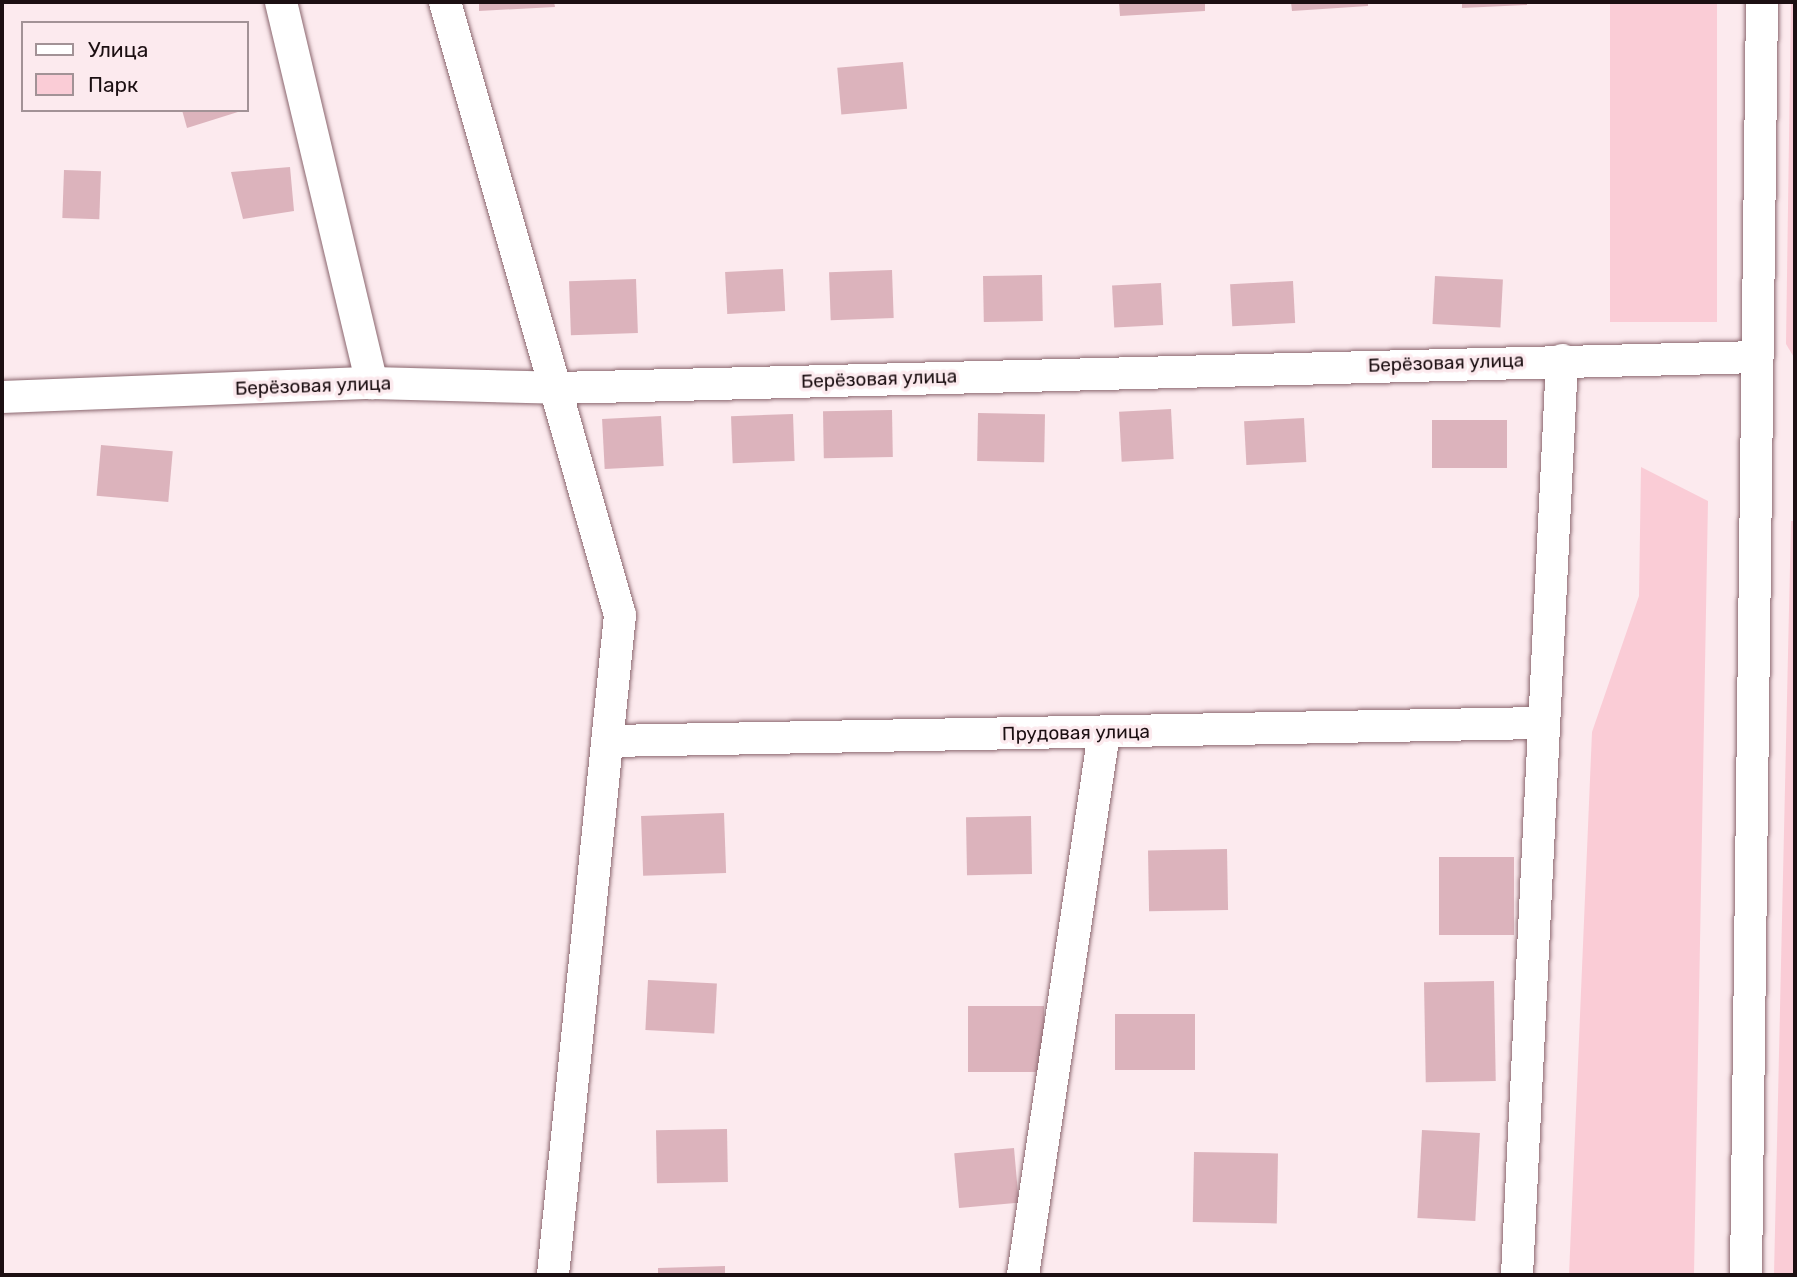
<!DOCTYPE html>
<html>
<head>
<meta charset="utf-8">
<style>
  body { margin:0 }
  #map { position:relative; width:1797px; height:1277px; overflow:hidden; background:#fceaee; font-family:Rubik,sans-serif }
  div>[style] { position:absolute }
  .green>* { inset:0; background:#faccd6; transform-origin:0 0 }
  .building>* { inset:0; background:#dcb3bc; transform-origin:0 0 }
  .roads { filter:drop-shadow(0 0 2px #8a666e) drop-shadow(0 0 2px #8a666e) }
  .minor>* { height:32px; margin:-16px; padding:0 16px; transform-origin:16px; border-radius:16px; background:#fff }
  span { translate:-50% -50%; white-space:nowrap; text-align:center; line-height:1.15; -webkit-text-stroke:7px #fceaee; paint-order:stroke }
  .street-label { font-size:19px; color:#1c0f12 }
  .frame { position:absolute; inset:0; border:4px solid #1c0f12; pointer-events:none }
  .legend { position:absolute; left:21px; top:21px; width:228px; height:91px; box-sizing:border-box; background:#fceaee; border:2px solid #a29296; margin:0; padding:9px 12px; list-style:none; font-size:21px; color:#1c0f12 }
  .legend li { display:flex; align-items:center; gap:14px; height:35px }
  .legend b { width:35px; border:2px solid #a29296 }
</style>
</head>
<body>
<div id="map">
  <div class="green">
    <i style="left:1610px;top:2px;width:107px;height:320px"></i>
    <i style="clip-path:polygon(1791px 2px,1795px 2px,1795px 359px,1786px 344px)"></i>
    <i style="clip-path:polygon(1641px 467px,1708px 501px,1694px 1275px,1569px 1275px,1592px 732px,1639px 596px)"></i>
    <i style="clip-path:polygon(1791px 521px,1795px 521px,1795px 1275px,1774px 1275px)"></i>
  </div>
  <div class="building">
    <i style="clip-path:polygon(479px 2px,554px 2px,555px 7px,479px 11px)"></i>
    <i style="clip-path:polygon(1119px 2px,1205px 2px,1205px 11px,1120px 16px)"></i>
    <i style="clip-path:polygon(1291px 2px,1368px 2px,1368px 6px,1292px 11px)"></i>
    <i style="clip-path:polygon(1462px 2px,1527px 2px,1527px 5px,1462px 8px)"></i>
    <i style="left:903px;top:62px;width:47px;height:66px;rotate:85deg"></i>
    <i style="clip-path:polygon(182px 110px,241px 110px,241px 111px,187px 128px)"></i>
    <i style="clip-path:polygon(290px 167px,294px 211px,243px 219px,231px 172px)"></i>
    <i style="left:64px;top:170px;width:37px;height:48px;rotate:2deg"></i>
    <i style="left:783px;top:269px;width:42px;height:58px;rotate:87deg"></i>
    <i style="left:892px;top:270px;width:48px;height:63px;rotate:88deg"></i>
    <i style="left:1042px;top:275px;width:46px;height:59px;rotate:89deg"></i>
    <i style="left:1435px;top:276px;width:68px;height:48px;rotate:3deg"></i>
    <i style="left:636px;top:279px;width:54px;height:67px;rotate:88deg"></i>
    <i style="left:1293px;top:281px;width:42px;height:63px;rotate:87deg"></i>
    <i style="left:1161px;top:283px;width:42px;height:49px;rotate:87deg"></i>
    <i style="left:1171px;top:409px;width:50px;height:52px;rotate:87deg"></i>
    <i style="left:892px;top:410px;width:47px;height:69px;rotate:89deg"></i>
    <i style="left:978px;top:413px;width:67px;height:48px;rotate:1deg"></i>
    <i style="left:793px;top:414px;width:47px;height:62px;rotate:88deg"></i>
    <i style="left:661px;top:416px;width:50px;height:59px;rotate:87deg"></i>
    <i style="left:1304px;top:418px;width:44px;height:60px;rotate:87deg"></i>
    <i style="left:1432px;top:420px;width:75px;height:48px"></i>
    <i style="left:101px;top:445px;width:72px;height:51px;rotate:5deg"></i>
    <i style="left:724px;top:813px;width:60px;height:83px;rotate:88deg"></i>
    <i style="left:1031px;top:816px;width:58px;height:65px;rotate:89deg"></i>
    <i style="left:1227px;top:849px;width:61px;height:79px;rotate:89deg"></i>
    <i style="left:1439px;top:857px;width:75px;height:78px"></i>
    <i style="left:648px;top:980px;width:69px;height:50px;rotate:3deg"></i>
    <i style="left:1494px;top:981px;width:100px;height:70px;rotate:89deg"></i>
    <i style="left:968px;top:1006px;width:76px;height:66px"></i>
    <i style="left:1195px;top:1014px;width:56px;height:80px;rotate:90deg"></i>
    <i style="left:727px;top:1129px;width:53px;height:71px;rotate:89deg"></i>
    <i style="left:1422px;top:1130px;width:58px;height:88px;rotate:3deg"></i>
    <i style="left:1014px;top:1148px;width:55px;height:60px;rotate:85deg"></i>
    <i style="left:1194px;top:1152px;width:84px;height:70px;rotate:1deg"></i>
    <i style="clip-path:polygon(725px 1266px,725px 1275px,658px 1275px,658px 1268px)"></i>
  </div>
  <div class="roads">
    <div class="minor">
      <i style="left:281px;top:2px;width:392px;rotate:76.6deg"></i>
      <i style="left:445px;top:2px;width:637px;rotate:74.07deg"></i>
      <i style="left:620px;top:615px;width:663px;rotate:95.8deg"></i>
      <i style="left:2px;top:397px;width:370px;rotate:-2.2deg"></i>
      <i style="left:372px;top:383px;width:186px;rotate:1.5deg"></i>
      <i style="left:558px;top:388px;width:1199px;rotate:-1.48deg"></i>
      <i style="left:610px;top:741px;width:931px;rotate:-1.11deg"></i>
      <i style="left:1023px;top:1275px;width:548px;rotate:-81.5deg"></i>
      <i style="left:1517px;top:1275px;width:916px;rotate:-87.18deg"></i>
      <i style="left:1746px;top:1275px;width:1273px;rotate:-89.28deg"></i>
    </div>
  </div>
  <div class="street-label">
    <span style="left:1446px;top:363px;rotate:-2deg">Берёзовая улица</span>
    <span style="left:879px;top:379px;rotate:-2deg">Берёзовая улица</span>
    <span style="left:313px;top:386px;rotate:-2deg">Берёзовая улица</span>
    <span style="left:1076px;top:733px;rotate:-1deg">Прудовая улица</span>
  </div>
  <div class="frame"></div>
  <ul class="legend">
  <li><b style="height:9px;background:#fff"></b>Улица</li>
  <li><b style="height:19px;background:#faccd6"></b>Парк</li>
  </ul>
</div>
</body>
</html>
